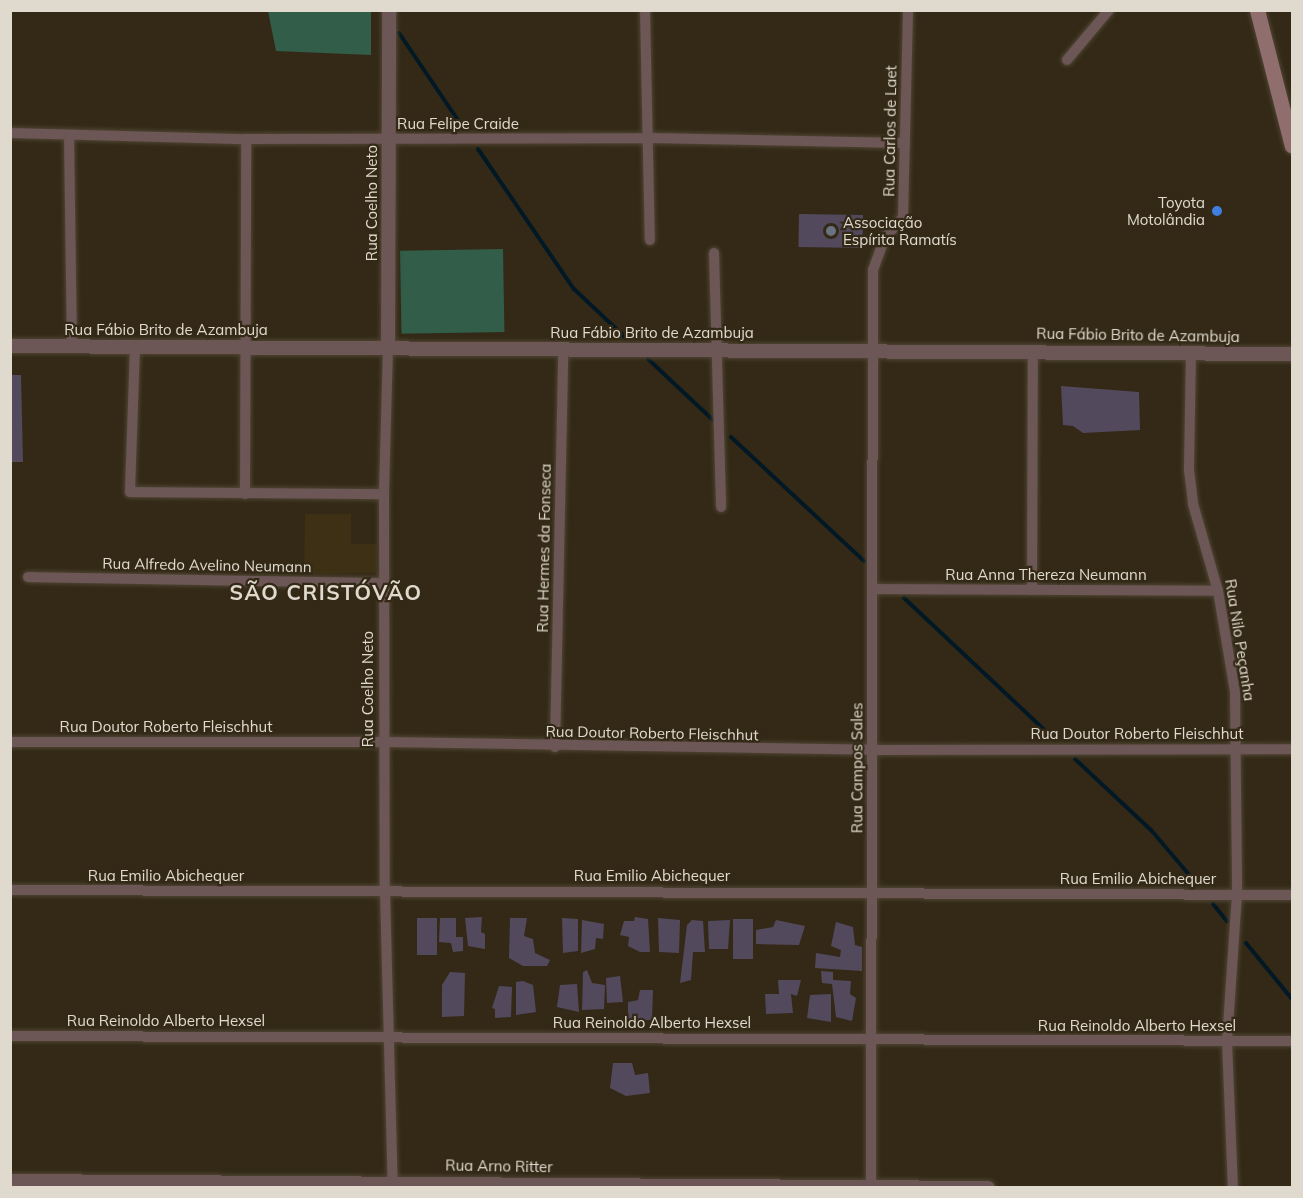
<!DOCTYPE html>
<html>
<head>
<meta charset="utf-8">
<style>
  body { margin:0 }
  #map { position:relative; width:1303px; height:1198px; overflow:hidden; background:#332916; font-family:Mulish,sans-serif }
  div>[style] { position:absolute }
  .built>* { inset:0; background:#3d3015 }
  .green>* { inset:0; background:#315d49; transform-origin:0 0 }
  .stream>* { height:4px; margin:-2px; padding:0 2px; transform-origin:2px; border-radius:2px; background:#021925 }
  .building>* { inset:0; background:#53495d; transform-origin:0 0 }
  .roads { filter:drop-shadow(0 0 2px #4f4533) drop-shadow(0 0 2px #4f4533) }
  .minor>* { height:10px; margin:-5px; padding:0 5px; transform-origin:5px; border-radius:5px; background:#6c5656 }
  .tertiary>* { height:14px; margin:-7px; padding:0 7px; transform-origin:7px; border-radius:7px; background:#6c5656 }
  .secondary>* { height:15px; margin:-7.5px; padding:0 7.5px; transform-origin:7.5px; border-radius:7.5px; background:#906e6e }
  .dots>* { width:16px; height:16px; translate:-50% -50%; box-sizing:border-box; border:3px solid #332916; border-radius:50% }
  span { translate:-50% -50%; white-space:nowrap; text-align:center; line-height:1.15; -webkit-text-stroke:4.5px #332916; paint-order:stroke }
  .street-label { font-size:15px; color:#e0dace }
  .poi-label { font-size:15px; color:#e0dace }
  .right { translate:-100% -50%; text-align:right }
  .left { translate:0 -50%; text-align:left }
  .district-label { font-size:21px; color:#e0dace; font-weight:700; letter-spacing:1.5px }
  .frame { position:absolute; inset:0; border:12px solid #e0dace; pointer-events:none }
</style>
</head>
<body>
<div id="map">
  <div class="built">
    <i style="clip-path:polygon(305px 514px,351px 514px,351px 544px,377px 544px,377px 573px,304px 574px)"></i>
  </div>
  <div class="green">
    <i style="clip-path:polygon(268px 11px,371px 11px,371px 55px,276px 51px)"></i>
    <i style="left:503px;top:249px;width:83px;height:103px;rotate:89deg"></i>
  </div>
  <div class="stream">
    <i style="left:399px;top:33px;width:116px;rotate:55.9deg"></i>
    <i style="left:478px;top:149px;width:170px;rotate:55.6deg"></i>
    <i style="left:574px;top:289px;width:71px;rotate:43.3deg"></i>
    <i style="left:648px;top:359px;width:88px;rotate:43.2deg"></i>
    <i style="left:731px;top:437px;width:182px;rotate:43deg"></i>
    <i style="left:904px;top:598px;width:207px;rotate:43.2deg"></i>
    <i style="left:1075px;top:759px;width:104px;rotate:43.1deg"></i>
    <i style="left:1151px;top:830px;width:71px;rotate:49.6deg"></i>
    <i style="left:1213px;top:904px;width:22px;rotate:51deg"></i>
    <i style="left:1246px;top:943px;width:72px;rotate:50.6deg"></i>
  </div>
  <div class="building">
    <i style="left:799px;top:214px;width:64px;height:33px;rotate:1deg"></i>
    <i style="clip-path:polygon(10px 375px,21px 375px,23px 462px,10px 462px)"></i>
    <i style="clip-path:polygon(1061px 386px,1139px 392px,1140px 430px,1083px 433px,1073px 426px,1063px 425px)"></i>
    <i style="clip-path:polygon(482px 917px,481px 932px,485px 934px,485px 949px,468px 946px,465px 918px)"></i>
    <i style="clip-path:polygon(635px 917px,648px 919px,650px 952px,640px 952px,628px 946px,629px 937px,620px 935px,624px 921px,634px 921px)"></i>
    <i style="left:417px;top:918px;width:20px;height:37px"></i>
    <i style="clip-path:polygon(440px 918px,456px 918px,456px 937px,463px 937px,463px 951px,453px 952px,451px 943px,439px 942px)"></i>
    <i style="clip-path:polygon(510px 918px,527px 918px,524px 936px,533px 939px,535px 953px,550px 960px,547px 966px,523px 966px,509px 958px)"></i>
    <i style="clip-path:polygon(562px 918px,578px 919px,578px 951px,563px 953px)"></i>
    <i style="clip-path:polygon(658px 918px,680px 920px,679px 953px,659px 952px)"></i>
    <i style="left:753px;top:919px;width:40px;height:20px;rotate:90deg"></i>
    <i style="clip-path:polygon(582px 920px,604px 924px,603px 939px,596px 938px,595px 949px,581px 953px)"></i>
    <i style="clip-path:polygon(692px 920px,703px 921px,705px 952px,693px 952px,691px 980px,680px 983px,687px 925px)"></i>
    <i style="clip-path:polygon(730px 920px,728px 949px,709px 949px,708px 921px)"></i>
    <i style="clip-path:polygon(776px 920px,805px 926px,799px 945px,756px 944px,756px 930px,773px 927px)"></i>
    <i style="clip-path:polygon(836px 922px,853px 927px,855px 945px,862px 947px,862px 971px,815px 968px,816px 953px,840px 957px,841px 950px,831px 946px)"></i>
    <i style="clip-path:polygon(587px 970px,592px 983px,605px 985px,604px 1009px,582px 1010px,583px 972px)"></i>
    <i style="clip-path:polygon(821px 971px,833px 972px,833px 980px,851px 981px,850px 994px,856px 998px,852px 1021px,836px 1017px,832px 984px,822px 983px)"></i>
    <i style="clip-path:polygon(450px 972px,465px 973px,464px 1016px,442px 1017px,442px 985px)"></i>
    <i style="clip-path:polygon(620px 976px,623px 1002px,607px 1003px,606px 978px)"></i>
    <i style="clip-path:polygon(778px 980px,801px 980px,797px 996px,791px 994px,793px 1013px,766px 1014px,765px 994px,779px 994px)"></i>
    <i style="clip-path:polygon(523px 981px,533px 985px,536px 1012px,516px 1015px,516px 982px)"></i>
    <i style="clip-path:polygon(577px 984px,579px 1012px,557px 1007px,560px 985px)"></i>
    <i style="clip-path:polygon(499px 986px,512px 987px,511px 1017px,495px 1018px,495px 1009px,492px 1008px)"></i>
    <i style="clip-path:polygon(640px 990px,653px 990px,652px 1020px,628px 1020px,628px 1002px,638px 1000px)"></i>
    <i style="clip-path:polygon(831px 994px,831px 1022px,807px 1018px,810px 995px)"></i>
    <i style="clip-path:polygon(613px 1063px,632px 1063px,635px 1075px,648px 1073px,650px 1093px,626px 1096px,610px 1088px)"></i>
  </div>
  <div class="roads">
    <div class="minor">
      <i style="left:645px;top:10px;width:230px;rotate:88.8deg"></i>
      <i style="left:1067px;top:60px;width:65px;rotate:-50deg"></i>
      <i style="left:10px;top:133px;width:236px;rotate:1.5deg"></i>
      <i style="left:246px;top:139px;width:404px;rotate:-0.1deg"></i>
      <i style="left:650px;top:138px;width:255px;rotate:1.1deg"></i>
      <i style="left:69px;top:135px;width:211px;rotate:89.2deg"></i>
      <i style="left:714px;top:253px;width:254px;rotate:88.4deg"></i>
      <i style="left:135px;top:347px;width:145px;rotate:92deg"></i>
      <i style="left:130px;top:492px;width:254px;rotate:0.5deg"></i>
      <i style="left:388px;top:348px;width:146px;rotate:91.6deg"></i>
      <i style="left:384px;top:494px;width:397px;rotate:89.9deg"></i>
      <i style="left:385px;top:891px;width:297px;rotate:88.5deg"></i>
      <i style="left:1191px;top:352px;width:118px;rotate:91deg"></i>
      <i style="left:1189px;top:470px;width:34px;rotate:83deg"></i>
      <i style="left:1193px;top:504px;width:91px;rotate:74deg"></i>
      <i style="left:1218px;top:591px;width:101px;rotate:80.4deg"></i>
      <i style="left:1235px;top:691px;width:203px;rotate:89.4deg"></i>
      <i style="left:1237px;top:894px;width:147px;rotate:93.9deg"></i>
      <i style="left:1227px;top:1041px;width:147px;rotate:87.7deg"></i>
      <i style="left:245px;top:494px;width:355px;rotate:-89.8deg"></i>
      <i style="left:28px;top:577px;width:357px;rotate:1deg"></i>
      <i style="left:873px;top:589px;width:345px;rotate:0.3deg"></i>
      <i style="left:1032px;top:590px;width:239px;rotate:-89.8deg"></i>
      <i style="left:10px;top:742px;width:375px"></i>
      <i style="left:385px;top:742px;width:487px;rotate:0.9deg"></i>
      <i style="left:872px;top:750px;width:420px;rotate:-0.1deg"></i>
      <i style="left:555px;top:747px;width:398px;rotate:-88.8deg"></i>
      <i style="left:10px;top:890px;width:1282px;rotate:0.22deg"></i>
      <i style="left:10px;top:1036px;width:1282px;rotate:0.22deg"></i>
      <i style="left:871px;top:1188px;width:918px;rotate:-89.88deg"></i>
      <i style="left:873px;top:270px;width:33px;rotate:-70deg"></i>
      <i style="left:884px;top:239px;width:29px;rotate:-49deg"></i>
      <i style="left:903px;top:217px;width:207px;rotate:-88.6deg"></i>
    </div>
    <div class="tertiary">
      <i style="left:10px;top:346px;width:1282px;rotate:0.36deg"></i>
      <i style="left:388px;top:348px;width:338px;rotate:-89.8deg"></i>
      <i style="left:10px;top:1181px;width:978px;rotate:0.41deg"></i>
    </div>
    <div class="secondary">
      <i style="left:1257px;top:10px;width:140px;rotate:75.6deg"></i>
    </div>
  </div>
  <div class="dots">
    <i style="left:1217px;top:211px;background:#3f7fe0"></i>
    <i style="left:831px;top:231px;background:#6b7280"></i>
  </div>
  <div class="street-label">
    <span style="left:458px;top:124px">Rua Felipe Craide</span>
    <span style="left:890px;top:131px;rotate:-89deg">Rua Carlos de Laet</span>
    <span style="left:372px;top:203px;rotate:-90deg">Rua Coelho Neto</span>
    <span style="left:166px;top:330px">Rua Fábio Brito de Azambuja</span>
    <span style="left:652px;top:333px">Rua Fábio Brito de Azambuja</span>
    <span style="left:1138px;top:335px;rotate:1deg">Rua Fábio Brito de Azambuja</span>
    <span style="left:544px;top:548px;rotate:-89deg">Rua Hermes da Fonseca</span>
    <span style="left:207px;top:565px;rotate:1deg">Rua Alfredo Avelino Neumann</span>
    <span style="left:1046px;top:575px">Rua Anna Thereza Neumann</span>
    <span style="left:1240px;top:640px;rotate:81deg">Rua Nilo Peçanha</span>
    <span style="left:368px;top:689px;rotate:-90deg">Rua Coelho Neto</span>
    <span style="left:166px;top:727px">Rua Doutor Roberto Fleischhut</span>
    <span style="left:652px;top:733px;rotate:1deg">Rua Doutor Roberto Fleischhut</span>
    <span style="left:1137px;top:734px">Rua Doutor Roberto Fleischhut</span>
    <span style="left:857px;top:768px;rotate:-90deg">Rua Campos Sales</span>
    <span style="left:166px;top:876px">Rua Emilio Abichequer</span>
    <span style="left:652px;top:876px">Rua Emilio Abichequer</span>
    <span style="left:1138px;top:879px">Rua Emilio Abichequer</span>
    <span style="left:166px;top:1021px">Rua Reinoldo Alberto Hexsel</span>
    <span style="left:652px;top:1023px">Rua Reinoldo Alberto Hexsel</span>
    <span style="left:1137px;top:1026px">Rua Reinoldo Alberto Hexsel</span>
    <span style="left:499px;top:1166px;rotate:1deg">Rua Arno Ritter</span>
  </div>
  <div class="poi-label">
    <span class="right" style="left:1205px;top:211px">Toyota<br>Motolândia</span>
    <span class="left" style="left:843px;top:231px">Associação<br>Espírita Ramatís</span>
  </div>
  <div class="district-label">
    <span style="left:326px;top:592px">SÃO CRISTÓVÃO</span>
  </div>
  <div class="frame"></div>
</div>
</body>
</html>
